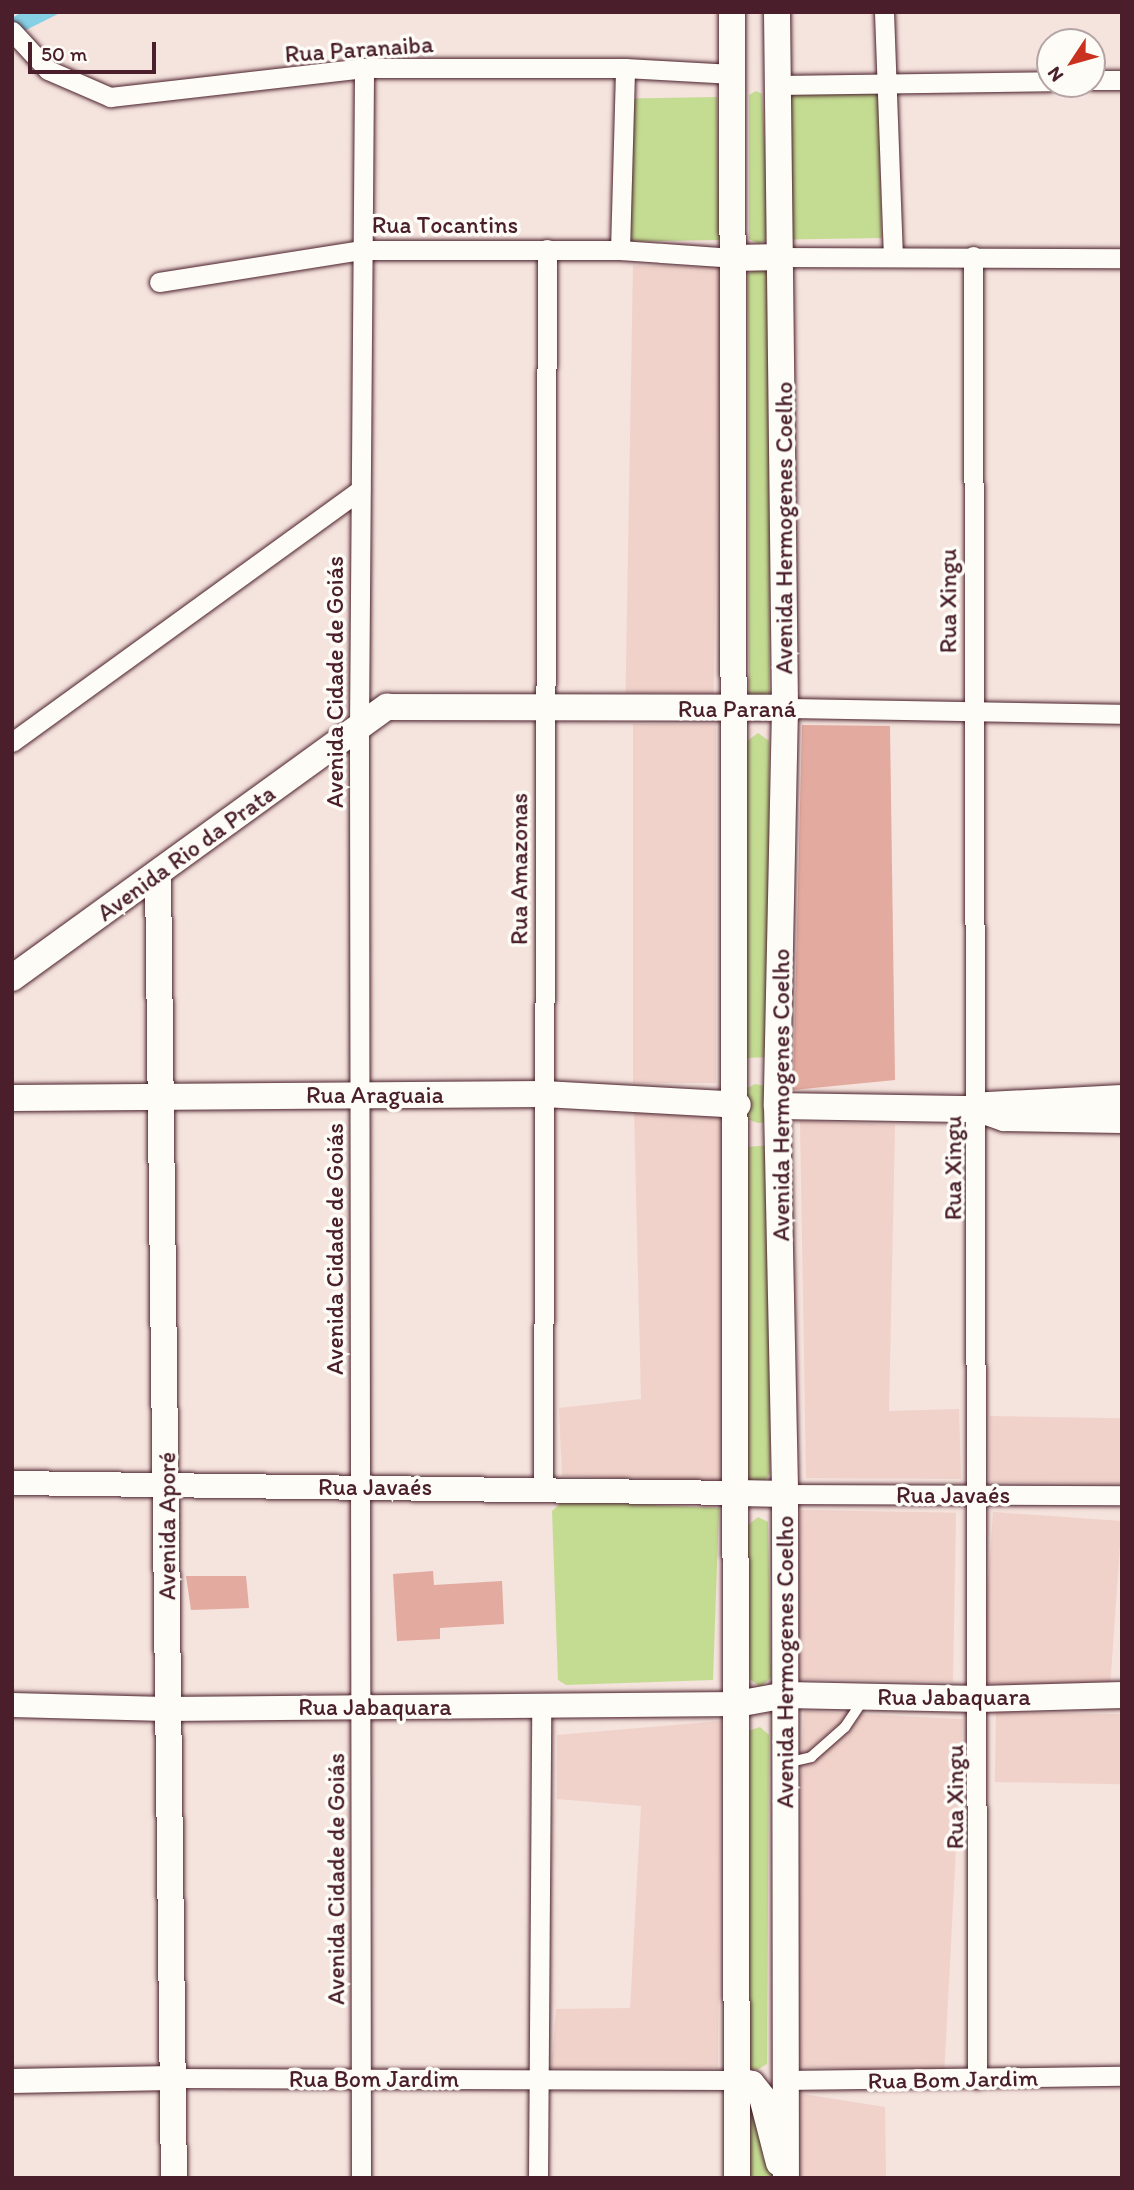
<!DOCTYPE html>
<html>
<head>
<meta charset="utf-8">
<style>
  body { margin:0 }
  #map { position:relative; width:1134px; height:2190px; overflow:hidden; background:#f5e3dd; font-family:Itim,sans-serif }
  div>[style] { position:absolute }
  .built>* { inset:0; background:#f0d2ca; transform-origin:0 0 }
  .green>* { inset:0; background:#c4dc92; transform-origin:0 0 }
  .water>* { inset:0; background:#85d0e5 }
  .building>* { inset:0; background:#e3aa9f }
  .roads { filter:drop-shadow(0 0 2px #4a1f2b) drop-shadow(0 0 2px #4a1f2b) }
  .service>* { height:10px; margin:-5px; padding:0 5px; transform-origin:5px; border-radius:5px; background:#fdfcf7 }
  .minor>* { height:19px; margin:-9.5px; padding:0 9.5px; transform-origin:9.5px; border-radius:9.5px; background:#fdfcf7 }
  .tertiary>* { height:24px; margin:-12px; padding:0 12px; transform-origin:12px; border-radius:12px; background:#fdfcf7 }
  .secondary>* { height:26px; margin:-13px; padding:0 13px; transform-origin:13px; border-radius:13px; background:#fdfcf7 }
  span { translate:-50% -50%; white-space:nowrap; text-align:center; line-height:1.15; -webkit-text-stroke:7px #fdfcf7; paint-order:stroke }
  .street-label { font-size:24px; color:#4a1f2b }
  .frame { position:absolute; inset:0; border:14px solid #4a1f2b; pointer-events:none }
  .north { position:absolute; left:1036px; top:28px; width:70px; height:70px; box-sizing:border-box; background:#fdfcf7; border:2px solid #b5a4a5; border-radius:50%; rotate:234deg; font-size:19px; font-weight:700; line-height:28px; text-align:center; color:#4a1f2b }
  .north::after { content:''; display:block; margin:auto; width:24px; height:32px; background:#c8321e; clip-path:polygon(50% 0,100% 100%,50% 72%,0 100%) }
  .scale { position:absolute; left:28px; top:42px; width:128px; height:32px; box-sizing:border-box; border:4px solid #4a1f2b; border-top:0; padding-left:9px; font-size:21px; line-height:24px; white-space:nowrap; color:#4a1f2b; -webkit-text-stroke:5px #fdfcf7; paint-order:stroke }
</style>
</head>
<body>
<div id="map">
  <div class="built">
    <i style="left:721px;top:267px;width:427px;height:88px;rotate:91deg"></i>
    <i style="left:716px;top:724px;width:359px;height:83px;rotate:90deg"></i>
    <i style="clip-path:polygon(724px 1105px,725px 1482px,562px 1476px,559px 1408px,641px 1399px,634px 1110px)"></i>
    <i style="clip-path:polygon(800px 1121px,895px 1125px,889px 1411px,959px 1409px,961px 1479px,806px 1478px)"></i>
    <i style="left:990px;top:1416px;width:132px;height:66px;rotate:1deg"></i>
    <i style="left:800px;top:1510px;width:156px;height:169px;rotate:1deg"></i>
    <i style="left:993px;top:1512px;width:129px;height:171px;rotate:4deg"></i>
    <i style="left:804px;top:1711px;width:159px;height:355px;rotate:3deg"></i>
    <i style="left:996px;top:1712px;width:126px;height:70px;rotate:1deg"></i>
    <i style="clip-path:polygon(721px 1721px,718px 2068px,551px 2068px,556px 2009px,630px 2008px,641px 1806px,557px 1799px,557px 1735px)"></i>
    <i style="clip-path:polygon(797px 2093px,885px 2107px,886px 2178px,795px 2178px)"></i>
  </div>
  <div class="green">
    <i style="clip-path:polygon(756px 91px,762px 94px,770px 238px,759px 244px,749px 239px,749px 95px)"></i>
    <i style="left:879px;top:93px;width:145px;height:91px;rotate:89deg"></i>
    <i style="left:717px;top:97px;width:143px;height:88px;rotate:89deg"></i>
    <i style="clip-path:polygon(762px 266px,772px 274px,769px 693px,749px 696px,748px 274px)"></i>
    <i style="clip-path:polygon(758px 733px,769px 741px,769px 1057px,747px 1058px,747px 741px)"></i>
    <i style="clip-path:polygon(755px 1084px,766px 1086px,765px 1122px,758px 1123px,744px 1118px,742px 1091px)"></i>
    <i style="clip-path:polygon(773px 1145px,770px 1473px,764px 1482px,752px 1482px,747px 1476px,745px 1147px)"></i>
    <i style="clip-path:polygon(563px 1501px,719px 1508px,713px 1680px,566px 1685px,558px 1680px,552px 1511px)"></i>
    <i style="clip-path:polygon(758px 1517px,768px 1522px,771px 1678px,760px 1687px,750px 1679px,747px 1526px)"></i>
    <i style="clip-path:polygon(760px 1727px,769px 1735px,767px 2064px,757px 2070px,749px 2068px,748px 1731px)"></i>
    <i style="clip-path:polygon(745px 2097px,756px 2100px,763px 2158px,776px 2178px,744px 2178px)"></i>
  </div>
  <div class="water">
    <i style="clip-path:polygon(22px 12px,62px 12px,12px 37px,12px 18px)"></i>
  </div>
  <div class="building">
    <i style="clip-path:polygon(802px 725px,890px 726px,895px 1080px,793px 1090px)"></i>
    <i style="clip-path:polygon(433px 1571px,434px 1585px,502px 1581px,504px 1624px,440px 1628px,440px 1639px,397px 1641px,393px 1574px)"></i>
    <i style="clip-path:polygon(186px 1576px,246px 1576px,249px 1608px,191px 1610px)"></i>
  </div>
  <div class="roads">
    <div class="service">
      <i style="left:786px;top:1763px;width:26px;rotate:-13deg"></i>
      <i style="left:811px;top:1757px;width:45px;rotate:-41.4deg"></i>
      <i style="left:845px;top:1727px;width:34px;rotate:-56deg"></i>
    </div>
    <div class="minor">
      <i style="left:884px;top:12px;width:244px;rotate:87.9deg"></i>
      <i style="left:12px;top:31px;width:53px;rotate:47.3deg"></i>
      <i style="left:48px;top:70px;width:68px;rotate:23.5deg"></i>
      <i style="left:110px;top:97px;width:256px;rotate:-6.5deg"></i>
      <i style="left:364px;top:68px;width:261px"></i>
      <i style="left:625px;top:68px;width:108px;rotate:3.2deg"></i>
      <i style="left:1092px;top:80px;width:30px"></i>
      <i style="left:778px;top:85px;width:272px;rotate:-0.8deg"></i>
      <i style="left:620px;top:250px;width:182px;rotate:-88.4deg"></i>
      <i style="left:973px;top:256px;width:1823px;rotate:89.87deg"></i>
      <i style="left:783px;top:257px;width:339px;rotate:0.2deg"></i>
      <i style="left:159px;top:282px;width:204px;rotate:-9deg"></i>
      <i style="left:360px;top:250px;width:260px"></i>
      <i style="left:620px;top:250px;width:113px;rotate:4deg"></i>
      <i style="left:785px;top:708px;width:337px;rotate:1deg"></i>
      <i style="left:12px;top:742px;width:430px;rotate:-35.9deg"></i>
      <i style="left:543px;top:1488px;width:1239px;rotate:-89.82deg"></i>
      <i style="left:785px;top:1494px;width:337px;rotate:0.2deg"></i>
      <i style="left:172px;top:2078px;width:564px;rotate:0.2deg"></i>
      <i style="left:784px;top:2080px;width:338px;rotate:-0.7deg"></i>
      <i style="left:361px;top:2178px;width:1452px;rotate:-90.08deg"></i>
      <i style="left:359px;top:726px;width:658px;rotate:-89.56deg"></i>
      <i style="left:538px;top:2178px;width:470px;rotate:-89.6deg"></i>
    </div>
    <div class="tertiary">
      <i style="left:12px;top:1483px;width:726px;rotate:0.79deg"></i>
      <i style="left:12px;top:1705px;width:153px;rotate:1.5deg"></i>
      <i style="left:165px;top:1709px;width:572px;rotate:-0.5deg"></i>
      <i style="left:12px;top:2081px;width:160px;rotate:-1.1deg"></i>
    </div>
    <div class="secondary">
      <i style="left:732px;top:12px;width:2166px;rotate:89.87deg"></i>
      <i style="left:777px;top:12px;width:696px;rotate:89.34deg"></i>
      <i style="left:785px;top:708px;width:398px;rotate:91.2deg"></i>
      <i style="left:777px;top:1106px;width:388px;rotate:88.8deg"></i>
      <i style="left:785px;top:1494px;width:684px;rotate:89.92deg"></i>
      <i style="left:733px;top:258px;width:50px;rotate:-1.1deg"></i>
      <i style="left:158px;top:875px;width:1303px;rotate:89.3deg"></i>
      <i style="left:12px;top:978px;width:463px;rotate:-35.9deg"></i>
      <i style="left:387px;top:707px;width:398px;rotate:0.1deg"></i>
      <i style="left:12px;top:1098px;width:532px;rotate:-0.43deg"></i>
      <i style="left:544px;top:1094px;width:194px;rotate:3.2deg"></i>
      <i style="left:988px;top:1105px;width:134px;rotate:-3deg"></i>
      <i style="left:777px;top:1106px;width:201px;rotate:0.9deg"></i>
      <i style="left:978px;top:1109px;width:28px;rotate:19deg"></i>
      <i style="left:1004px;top:1118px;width:118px;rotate:1deg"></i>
      <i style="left:738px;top:1493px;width:47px;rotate:1.2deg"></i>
      <i style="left:737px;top:1704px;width:50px;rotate:-10.4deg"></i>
      <i style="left:786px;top:1695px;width:194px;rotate:1.2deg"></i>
      <i style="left:980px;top:1699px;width:142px;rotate:-1.6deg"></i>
      <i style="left:736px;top:2080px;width:16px;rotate:14deg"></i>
      <i style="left:752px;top:2084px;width:16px;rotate:52deg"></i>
      <i style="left:762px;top:2097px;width:68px;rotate:75.6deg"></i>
    </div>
  </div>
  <div class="street-label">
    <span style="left:359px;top:49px;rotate:-4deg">Rua Paranaiba</span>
    <span style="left:445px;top:225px">Rua Tocantins</span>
    <span style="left:784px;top:528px;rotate:-90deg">Avenida Hermogenes Coelho</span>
    <span style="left:948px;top:601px;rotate:-90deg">Rua Xingu</span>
    <span style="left:335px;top:682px;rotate:-90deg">Avenida Cidade de Goiás</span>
    <span style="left:737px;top:709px">Rua Paraná</span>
    <span style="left:186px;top:853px;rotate:-36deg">Avenida Rio da Prata</span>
    <span style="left:519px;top:869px;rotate:-90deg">Rua Amazonas</span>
    <span style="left:375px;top:1095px">Rua Araguaia</span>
    <span style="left:781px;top:1095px;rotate:-90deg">Avenida Hermogenes Coelho</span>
    <span style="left:953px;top:1168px;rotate:-90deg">Rua Xingu</span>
    <span style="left:335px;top:1249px;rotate:-90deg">Avenida Cidade de Goiás</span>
    <span style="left:375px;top:1487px">Rua Javaés</span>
    <span style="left:953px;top:1495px">Rua Javaés</span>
    <span style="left:167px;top:1526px;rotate:-90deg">Avenida Aporé</span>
    <span style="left:785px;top:1662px;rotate:-90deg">Avenida Hermogenes Coelho</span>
    <span style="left:954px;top:1697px">Rua Jabaquara</span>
    <span style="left:375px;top:1707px">Rua Jabaquara</span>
    <span style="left:955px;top:1797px;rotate:-90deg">Rua Xingu</span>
    <span style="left:336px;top:1879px;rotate:-90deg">Avenida Cidade de Goiás</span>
    <span style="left:374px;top:2079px">Rua Bom Jardim</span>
    <span style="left:953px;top:2079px;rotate:-1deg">Rua Bom Jardim</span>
  </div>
  <div class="frame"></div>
  <div class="north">N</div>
  <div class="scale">50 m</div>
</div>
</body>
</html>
